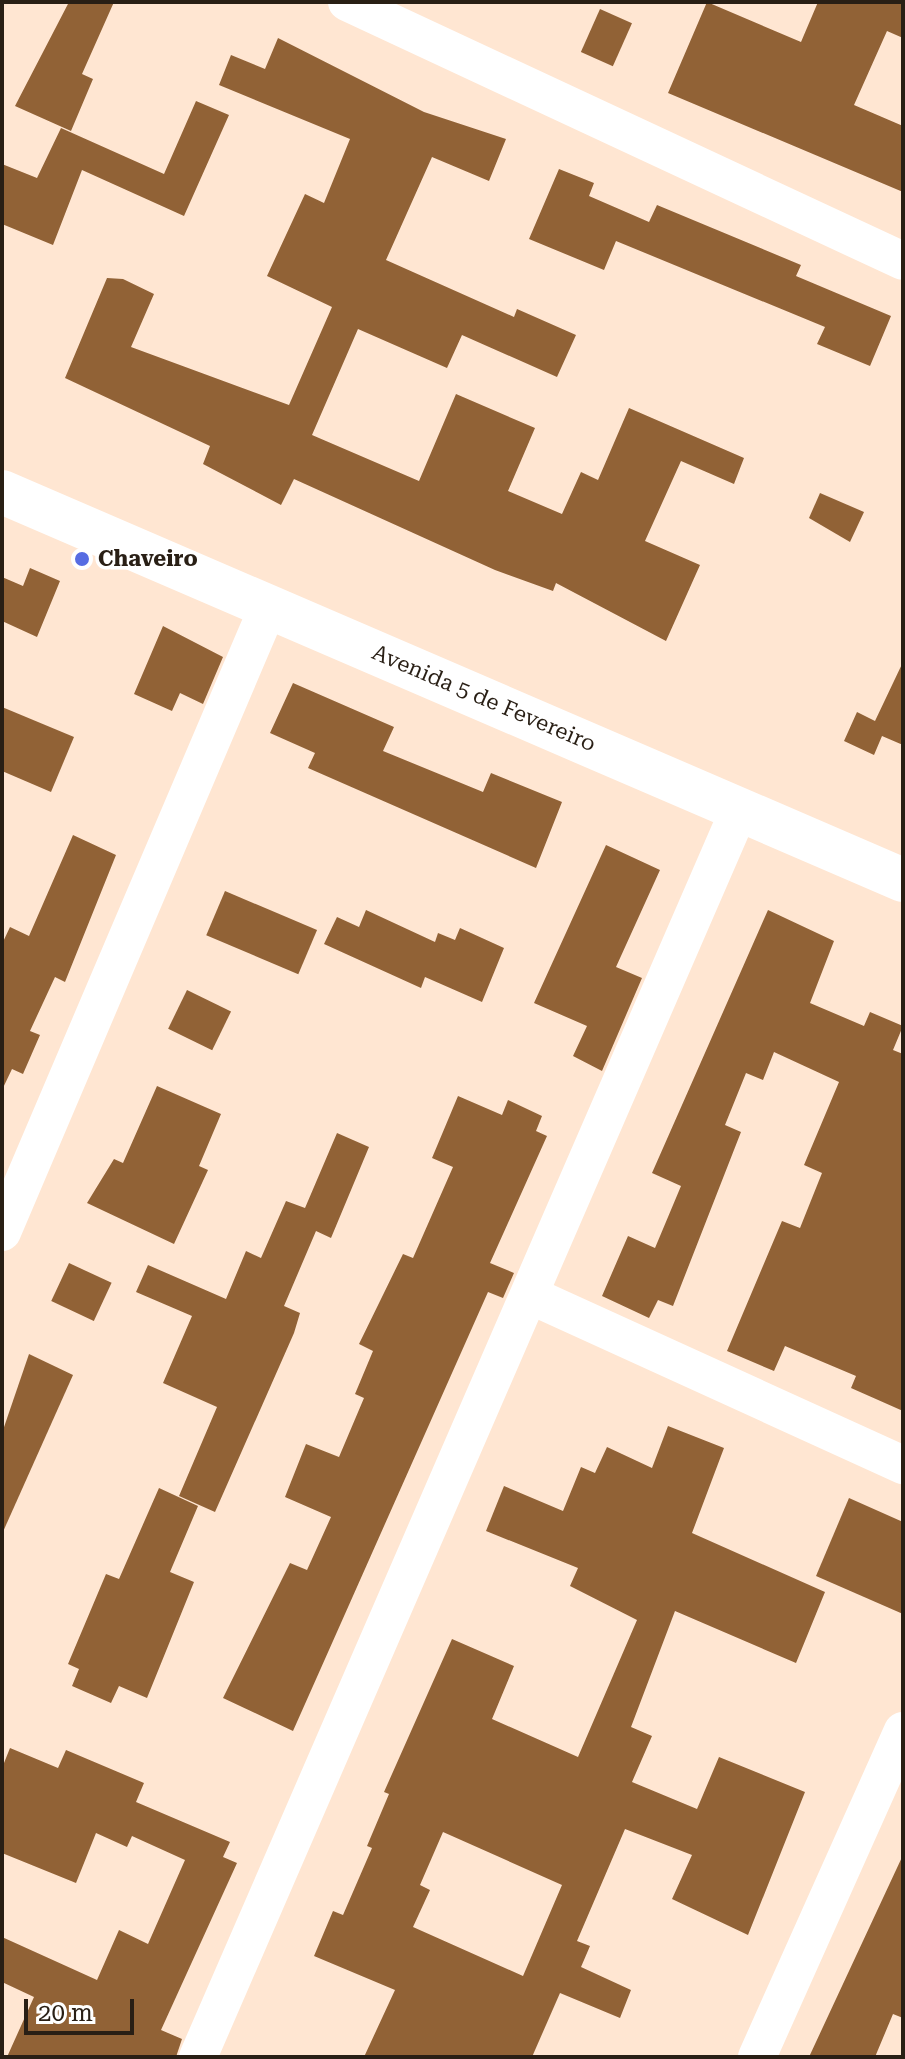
<!DOCTYPE html>
<html>
<head>
<meta charset="utf-8">
<style>
  body { margin:0 }
  #map { position:relative; width:905px; height:2059px; overflow:hidden; background:#ffe6d2; font-family:"Roboto Serif",serif }
  div>[style] { position:absolute }
  .building>* { inset:0; background:#916236; transform-origin:0 0 }
  .minor>* { height:38px; margin:-19px; padding:0 19px; transform-origin:19px; border-radius:19px; background:#fff }
  .tertiary>* { height:44px; margin:-22px; padding:0 22px; transform-origin:22px; border-radius:22px; background:#fff }
  .dots>* { width:22px; height:22px; translate:-50% -50%; box-sizing:border-box; border:4px solid #fff; border-radius:50% }
  span { translate:-50% -50%; white-space:nowrap; text-align:center; line-height:1.15; -webkit-text-stroke:7px #fff; paint-order:stroke }
  .poi-label { font-size:22px; color:#291f15; font-weight:700 }
  .left { translate:0 -50%; text-align:left }
  .street-label { font-size:22px; color:#291f15 }
  .frame { position:absolute; inset:0; border:4px solid #291f15; pointer-events:none }
  .scale { position:absolute; left:24px; top:1999px; width:110px; height:36px; box-sizing:border-box; border:4px solid #291f15; border-top:0; padding-left:10px; font-size:24px; line-height:28px; white-space:nowrap; color:#291f15; -webkit-text-stroke:6px #fff; paint-order:stroke }
</style>
</head>
<body>
<div id="map">
  <div class="building">
    <i style="clip-path:polygon(69px 2px,114px 2px,82px 74px,93px 79px,71px 131px,15px 106px)"></i>
    <i style="clip-path:polygon(707px 2px,801px 42px,818px 2px,903px 2px,903px 38px,887px 31px,854px 105px,903px 126px,903px 192px,668px 93px)"></i>
    <i style="left:600px;top:9px;width:35px;height:47px;rotate:24deg"></i>
    <i style="clip-path:polygon(278px 38px,424px 112px,506px 139px,489px 181px,432px 157px,386px 260px,514px 317px,517px 309px,576px 335px,557px 377px,462px 335px,447px 368px,358px 329px,312px 435px,419px 481px,456px 394px,535px 428px,508px 491px,562px 514px,581px 472px,598px 480px,629px 408px,744px 458px,734px 484px,681px 461px,645px 541px,700px 565px,666px 641px,556px 583px,553px 591px,495px 570px,294px 479px,281px 505px,203px 464px,210px 446px,65px 378px,107px 278px,123px 279px,154px 294px,131px 347px,289px 405px,332px 307px,267px 276px,305px 194px,324px 203px,350px 139px,219px 85px,231px 55px,265px 69px)"></i>
    <i style="clip-path:polygon(196px 101px,229px 115px,184px 216px,82px 170px,53px 245px,2px 224px,2px 164px,37px 178px,61px 128px,164px 174px)"></i>
    <i style="clip-path:polygon(559px 169px,594px 183px,589px 196px,649px 222px,657px 205px,801px 265px,796px 276px,891px 316px,870px 366px,817px 344px,825px 327px,616px 241px,604px 270px,529px 239px)"></i>
    <i style="clip-path:polygon(820px 493px,864px 512px,850px 542px,809px 518px)"></i>
    <i style="clip-path:polygon(30px 568px,60px 581px,37px 637px,2px 621px,2px 577px,23px 586px)"></i>
    <i style="clip-path:polygon(163px 626px,223px 657px,203px 704px,180px 693px,172px 711px,134px 694px)"></i>
    <i style="clip-path:polygon(903px 662px,903px 745px,882px 736px,874px 755px,844px 741px,857px 712px,875px 721px)"></i>
    <i style="clip-path:polygon(293px 683px,394px 727px,383px 751px,483px 792px,491px 773px,562px 802px,536px 868px,308px 768px,315px 753px,270px 733px)"></i>
    <i style="clip-path:polygon(2px 707px,74px 737px,51px 792px,2px 771px)"></i>
    <i style="clip-path:polygon(73px 835px,116px 855px,65px 982px,55px 977px,30px 1031px,40px 1035px,23px 1074px,12px 1069px,2px 1090px,2px 944px,10px 927px,29px 936px)"></i>
    <i style="clip-path:polygon(606px 845px,660px 870px,616px 967px,642px 978px,602px 1071px,573px 1056px,587px 1026px,534px 1003px)"></i>
    <i style="left:225px;top:891px;width:100px;height:48px;rotate:23deg"></i>
    <i style="clip-path:polygon(366px 910px,435px 942px,438px 933px,455px 940px,460px 928px,504px 948px,482px 1002px,425px 977px,421px 988px,324px 944px,337px 917px,359px 927px)"></i>
    <i style="clip-path:polygon(768px 910px,834px 941px,810px 1003px,864px 1026px,870px 1012px,903px 1026px,893px 1050px,903px 1054px,903px 1411px,851px 1388px,856px 1376px,785px 1346px,774px 1371px,727px 1351px,782px 1221px,800px 1228px,822px 1173px,804px 1165px,839px 1082px,774px 1052px,763px 1080px,746px 1073px,725px 1125px,741px 1132px,673px 1306px,658px 1300px,649px 1318px,602px 1296px,628px 1236px,655px 1248px,681px 1186px,652px 1173px)"></i>
    <i style="left:187px;top:990px;width:49px;height:43px;rotate:26deg"></i>
    <i style="clip-path:polygon(157px 1086px,221px 1114px,199px 1166px,208px 1170px,174px 1244px,87px 1203px,114px 1159px,123px 1163px)"></i>
    <i style="clip-path:polygon(458px 1096px,502px 1115px,508px 1100px,542px 1116px,536px 1131px,547px 1136px,490px 1263px,514px 1273px,503px 1298px,488px 1292px,293px 1731px,223px 1698px,290px 1563px,307px 1570px,331px 1517px,285px 1497px,306px 1444px,339px 1457px,364px 1398px,355px 1394px,373px 1351px,359px 1344px,403px 1254px,413px 1258px,453px 1167px,432px 1158px)"></i>
    <i style="clip-path:polygon(337px 1133px,369px 1147px,331px 1238px,316px 1231px,284px 1306px,300px 1313px,294px 1333px,215px 1512px,179px 1496px,217px 1407px,163px 1383px,192px 1316px,136px 1292px,148px 1265px,226px 1299px,246px 1251px,261px 1258px,286px 1201px,305px 1208px)"></i>
    <i style="left:69px;top:1263px;width:47px;height:42px;rotate:25deg"></i>
    <i style="clip-path:polygon(29px 1354px,73px 1375px,2px 1534px,2px 1433px)"></i>
    <i style="clip-path:polygon(evenodd,668px 1426px,724px 1448px,692px 1533px,825px 1592px,796px 1663px,675px 1611px,631px 1727px,652px 1736px,632px 1782px,697px 1809px,719px 1757px,805px 1792px,748px 1935px,672px 1899px,692px 1855px,625px 1829px,577px 1941px,590px 1946px,581px 1967px,631px 1990px,620px 2018px,560px 1993px,532px 2057px,364px 2057px,395px 1990px,314px 1956px,333px 1911px,343px 1915px,372px 1848px,367px 1846px,389px 1794px,384px 1792px,452px 1639px,514px 1666px,492px 1719px,578px 1757px,637px 1620px,570px 1586px,578px 1568px,486px 1531px,504px 1486px,563px 1511px,581px 1467px,595px 1473px,607px 1447px,652px 1468px,668px 1426px,443px 1832px,562px 1885px,523px 1976px,413px 1927px,430px 1890px,420px 1885px,443px 1832px)"></i>
    <i style="clip-path:polygon(159px 1488px,198px 1506px,170px 1572px,194px 1582px,147px 1698px,119px 1686px,111px 1703px,72px 1686px,79px 1669px,68px 1664px,106px 1574px,119px 1579px)"></i>
    <i style="clip-path:polygon(849px 1498px,903px 1522px,903px 1614px,816px 1576px)"></i>
    <i style="clip-path:polygon(10px 1748px,58px 1768px,66px 1750px,144px 1783px,136px 1802px,230px 1842px,223px 1857px,237px 1863px,161px 2030px,182px 2039px,176px 2057px,7px 2057px,34px 1997px,2px 1982px,2px 1937px,97px 1980px,119px 1930px,148px 1944px,185px 1860px,132px 1836px,127px 1847px,96px 1833px,76px 1883px,2px 1853px,2px 1768px)"></i>
    <i style="clip-path:polygon(903px 1855px,903px 2018px,893px 2014px,875px 2057px,809px 2057px)"></i>
  </div>
  <div class="minor">
    <i style="left:347px;top:2px;width:613px;rotate:24.98deg"></i>
    <i style="left:2px;top:1232px;width:681px;rotate:-66.93deg"></i>
    <i style="left:532px;top:1296px;width:408px;rotate:24.5deg"></i>
    <i style="left:198px;top:2057px;width:1362px;rotate:-66.54deg"></i>
    <i style="left:757px;top:2057px;width:357px;rotate:-65.9deg"></i>
  </div>
  <div class="tertiary">
    <i style="left:2px;top:492px;width:981px;rotate:23.3deg"></i>
  </div>
  <div class="dots">
    <i style="left:82px;top:559px;background:#576ce2"></i>
  </div>
  <div class="poi-label">
    <span class="left" style="left:98px;top:559px">Chaveiro</span>
  </div>
  <div class="street-label">
    <span style="left:484px;top:698px;rotate:23deg">Avenida 5 de Fevereiro</span>
  </div>
  <div class="frame"></div>
  <div class="scale">20 m</div>
</div>
</body>
</html>
